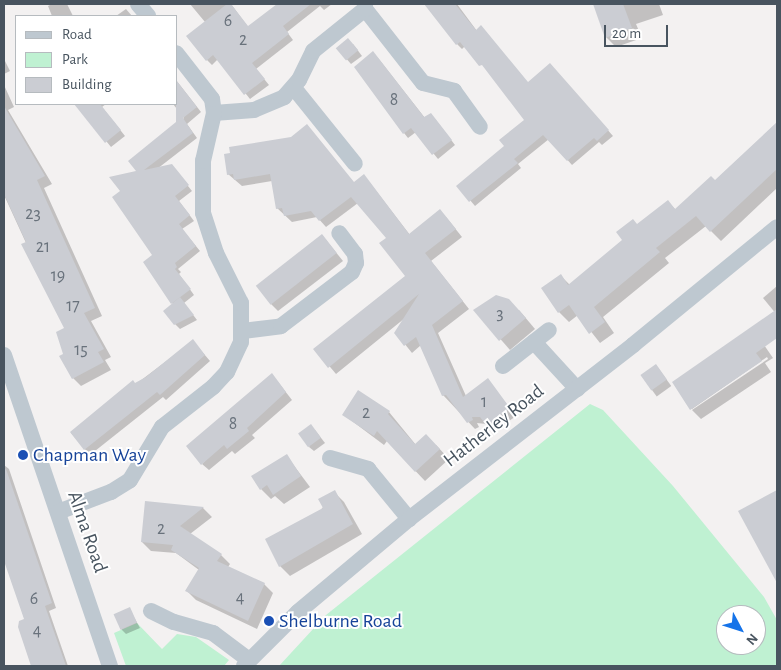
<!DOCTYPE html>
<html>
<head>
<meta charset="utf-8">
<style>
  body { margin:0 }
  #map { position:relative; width:781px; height:670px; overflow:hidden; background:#f3f1f1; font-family:"Alegreya Sans",sans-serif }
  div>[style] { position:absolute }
  .green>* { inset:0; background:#bff1d2 }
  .shadow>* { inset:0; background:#0003; transform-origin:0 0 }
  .building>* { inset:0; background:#cbcdd3; transform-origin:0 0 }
  .minor>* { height:16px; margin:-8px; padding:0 8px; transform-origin:8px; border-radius:8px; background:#bec8d0 }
  .dots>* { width:14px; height:14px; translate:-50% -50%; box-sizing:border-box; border:2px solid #fff; border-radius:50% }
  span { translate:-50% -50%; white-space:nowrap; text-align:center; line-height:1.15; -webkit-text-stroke:4px #fff; paint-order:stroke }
  .number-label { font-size:18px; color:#69727c }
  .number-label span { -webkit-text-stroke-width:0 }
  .street-label { font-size:20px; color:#48545f }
  .transit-label { font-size:20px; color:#164399 }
  .left { translate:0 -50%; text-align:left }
  .frame { position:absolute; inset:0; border:5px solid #48545f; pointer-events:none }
  .legend { position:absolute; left:15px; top:15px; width:162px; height:90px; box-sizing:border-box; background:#fff; border:1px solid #b6bbbf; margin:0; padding:6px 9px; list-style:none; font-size:15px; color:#48545f }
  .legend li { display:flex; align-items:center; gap:10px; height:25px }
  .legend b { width:25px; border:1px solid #b6bbbf }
  .north { position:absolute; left:716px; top:605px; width:50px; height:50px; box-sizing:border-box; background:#fff; border:1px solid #b6bbbf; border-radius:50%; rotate:130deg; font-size:14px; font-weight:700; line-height:20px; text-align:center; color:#48545f }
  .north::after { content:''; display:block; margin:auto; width:18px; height:22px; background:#1573e9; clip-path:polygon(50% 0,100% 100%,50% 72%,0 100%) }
  .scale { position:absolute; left:604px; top:25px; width:64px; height:22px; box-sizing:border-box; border:2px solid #48545f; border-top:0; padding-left:6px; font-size:15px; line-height:18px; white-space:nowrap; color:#48545f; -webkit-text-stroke:4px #fff; paint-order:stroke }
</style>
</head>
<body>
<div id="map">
  <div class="green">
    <i style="clip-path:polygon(evenodd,590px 404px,603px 410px,673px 486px,764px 597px,777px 620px,777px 666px,279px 666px,326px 615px,590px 404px,726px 615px,756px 615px,756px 645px,726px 645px,726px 615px)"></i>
    <i style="clip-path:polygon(137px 623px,162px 649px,177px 634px,196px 637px,229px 660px,224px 666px,126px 666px,114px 633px)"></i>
  </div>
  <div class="shadow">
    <i style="clip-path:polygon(52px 4px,67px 4px,73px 16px,52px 16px,48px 6px)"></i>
    <i style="clip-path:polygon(190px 4px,231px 4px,248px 27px,280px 4px,332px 4px,324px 10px,320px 6px,287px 32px,293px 40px,256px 69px,269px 85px,250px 99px,218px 59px,212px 65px,207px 60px,205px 22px)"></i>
    <i style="clip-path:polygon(427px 4px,457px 4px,477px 31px,528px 83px,554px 69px,613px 136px,602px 145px,599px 142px,572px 165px,549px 139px,518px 164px,521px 168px,475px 206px,458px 186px,506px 147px,526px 120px,487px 69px,465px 46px,462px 49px,457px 44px)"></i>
    <i style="clip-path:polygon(594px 4px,659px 4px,663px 15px,636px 24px,642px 38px,616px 47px,606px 37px)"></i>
    <i style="clip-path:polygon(126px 9px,132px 16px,116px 16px)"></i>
    <i style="clip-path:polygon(353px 44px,362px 56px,351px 64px,337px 48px)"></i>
    <i style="clip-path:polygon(378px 58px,425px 118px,435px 119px,455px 145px,438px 159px,416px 132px,408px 138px,404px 133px)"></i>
    <i style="clip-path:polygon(4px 59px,10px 71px,4px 74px)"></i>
    <i style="clip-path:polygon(176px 80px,201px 112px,187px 124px,197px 138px,157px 169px,176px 171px,192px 191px,179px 201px,194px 221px,182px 229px,200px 251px,178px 269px,181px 272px,179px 274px,194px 295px,184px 303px,197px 320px,180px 329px,175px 324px,173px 304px,145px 262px,154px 255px,122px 191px,138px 172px,130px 161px,184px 118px,173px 104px,176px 104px)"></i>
    <i style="clip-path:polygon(4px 85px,14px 107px,8px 110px,52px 184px,44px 188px,102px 316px,91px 321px,111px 357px,105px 360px,111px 370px,81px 386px,73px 378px,65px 355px,65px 328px,4px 195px)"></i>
    <i style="clip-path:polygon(76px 104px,106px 104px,102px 107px,125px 136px,111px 147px)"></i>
    <i style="clip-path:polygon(777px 123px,777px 188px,721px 241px,706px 226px,665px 258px,669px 263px,603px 317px,614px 333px,600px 343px,578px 315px,569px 322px,559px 312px,561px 276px,570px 285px,668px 202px,676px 210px,715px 181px)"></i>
    <i style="clip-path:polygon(307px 126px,354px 183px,370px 183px,410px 235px,446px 217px,462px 237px,431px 261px,469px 309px,438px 333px,466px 396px,487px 380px,516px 416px,494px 432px,486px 424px,477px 423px,479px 427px,475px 429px,443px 395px,421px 345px,412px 353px,396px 333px,405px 318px,336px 374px,315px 349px,406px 276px,388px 238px,358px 203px,326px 227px,317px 217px,292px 222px,277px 208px,272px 181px,242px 186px,228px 174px,292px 138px)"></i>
    <i style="clip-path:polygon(322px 235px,343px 261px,278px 311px,271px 304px)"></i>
    <i style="clip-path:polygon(777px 286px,777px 315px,763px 298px)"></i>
    <i style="clip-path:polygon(475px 310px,519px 310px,535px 329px,510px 350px)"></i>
    <i style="clip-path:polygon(760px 339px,773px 358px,765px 363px,771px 372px,701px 419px,692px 410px,768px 359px,767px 357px,692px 409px,674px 383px)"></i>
    <i style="clip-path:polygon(193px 341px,210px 361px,166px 400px,163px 397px,90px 455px,71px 433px)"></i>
    <i style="left:656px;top:365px;width:26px;height:18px;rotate:54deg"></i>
    <i style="clip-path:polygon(278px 382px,292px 400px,252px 435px,255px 438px,235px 454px,232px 451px,209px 470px,202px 464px)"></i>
    <i style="clip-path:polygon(389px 412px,416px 445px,436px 445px,449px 459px,425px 481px,387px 441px,384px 445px,344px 415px)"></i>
    <i style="clip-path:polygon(315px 430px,325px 443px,314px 451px,309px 447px)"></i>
    <i style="clip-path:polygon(286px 455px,310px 487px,284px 504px,275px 496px,271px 499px,261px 489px)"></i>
    <i style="clip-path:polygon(4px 465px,9px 469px,56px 608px,49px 611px,68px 666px,33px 666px,19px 626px,25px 620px,4px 558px)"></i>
    <i style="clip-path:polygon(777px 491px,777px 580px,740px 512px)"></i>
    <i style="clip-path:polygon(334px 492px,344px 502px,362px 534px,290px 576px,280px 566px)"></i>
    <i style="clip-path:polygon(147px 503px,203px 508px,212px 517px,190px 534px,221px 555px,230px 564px,228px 567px,264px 584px,273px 593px,257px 629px,196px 600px,187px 591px,199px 570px,176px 553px,151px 551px,142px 542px)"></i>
    <i style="clip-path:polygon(129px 608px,140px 628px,126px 634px,121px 629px)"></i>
  </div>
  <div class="building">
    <i style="clip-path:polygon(227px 4px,231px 4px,248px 26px,277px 4px,311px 4px,283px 26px,289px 34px,252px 63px,265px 79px,244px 95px,213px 55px,206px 61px,186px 36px)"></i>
    <i style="clip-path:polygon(424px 4px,455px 4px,476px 30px,481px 25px,528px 82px,550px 63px,609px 130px,597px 141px,594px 138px,567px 161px,543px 135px,514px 159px,518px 163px,469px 202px,456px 186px,504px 146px,499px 140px,524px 120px,482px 65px,479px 66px,460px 42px,456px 45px)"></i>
    <i style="clip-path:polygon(593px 4px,623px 4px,632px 28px,605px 38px)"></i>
    <i style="left:348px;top:38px;width:16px;height:16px;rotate:50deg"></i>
    <i style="clip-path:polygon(373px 51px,424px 117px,431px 113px,452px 140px,432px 155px,411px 128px,403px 134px,354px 67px)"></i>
    <i style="clip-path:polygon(176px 80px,197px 107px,183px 118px,193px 133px,144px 170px,172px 164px,189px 185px,175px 196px,190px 215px,179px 224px,196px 246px,175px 263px,177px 267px,175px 269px,191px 289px,171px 304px,143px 262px,152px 255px,112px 197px,120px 191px,109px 177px,136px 171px,128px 161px,176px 122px)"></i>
    <i style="clip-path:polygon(74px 104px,100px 104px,121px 130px,105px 143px)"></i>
    <i style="clip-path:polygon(4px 106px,45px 176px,37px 180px,95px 308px,84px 313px,104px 349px,98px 352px,104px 362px,72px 379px,59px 356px,63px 354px,56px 332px,64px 328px,21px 244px,26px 242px,4px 194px)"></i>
    <i style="clip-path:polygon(777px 122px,777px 169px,710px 232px,696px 216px,656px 248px,660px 252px,594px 307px,605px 322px,589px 334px,569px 305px,558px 313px,541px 288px,561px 274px,568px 285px,622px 240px,616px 232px,633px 219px,637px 224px,668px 200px,675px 209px,711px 176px,715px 180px)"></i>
    <i style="clip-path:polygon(307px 124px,354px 182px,364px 174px,409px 234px,440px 209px,456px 229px,425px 253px,463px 301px,432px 325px,463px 397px,488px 378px,510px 408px,487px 426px,480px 417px,472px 417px,473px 420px,467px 423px,446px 395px,442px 396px,416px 337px,404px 346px,394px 333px,419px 294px,328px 368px,313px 349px,405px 276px,379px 243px,386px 238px,351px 197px,319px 221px,311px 211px,284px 216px,282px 208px,276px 209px,270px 174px,234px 180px,233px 174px,227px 175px,224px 154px,230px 153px,229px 147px,291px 137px)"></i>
    <i style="left:322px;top:234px;width:24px;height:84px;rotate:52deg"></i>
    <i style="clip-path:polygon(496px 295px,509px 299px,526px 318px,499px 341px,473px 310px)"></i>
    <i style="clip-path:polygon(180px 297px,194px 315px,174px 325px,163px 311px)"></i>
    <i style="clip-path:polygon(777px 309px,777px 338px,756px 353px,762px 361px,690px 410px,672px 382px)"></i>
    <i style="clip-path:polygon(193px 339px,205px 355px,160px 395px,157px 392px,84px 450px,70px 432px,133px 380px,135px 383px,146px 377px)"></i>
    <i style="left:656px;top:364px;width:19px;height:19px;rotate:55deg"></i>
    <i style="clip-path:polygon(272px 373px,286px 392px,247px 428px,249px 431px,227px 449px,224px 445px,201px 465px,186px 446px)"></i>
    <i style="clip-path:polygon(358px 390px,390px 411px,388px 414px,415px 444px,426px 434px,440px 449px,415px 472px,377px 431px,374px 436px,342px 415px)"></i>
    <i style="left:311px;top:424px;width:17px;height:16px;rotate:54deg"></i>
    <i style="clip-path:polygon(287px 454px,301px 476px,273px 495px,267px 485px,260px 490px,251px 476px)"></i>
    <i style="clip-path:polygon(6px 469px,52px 603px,45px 606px,66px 666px,31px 666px,18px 627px,19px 621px,24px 619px,4px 561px,4px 470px)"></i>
    <i style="clip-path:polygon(335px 490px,353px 524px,279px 567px,265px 539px,323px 508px,318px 499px)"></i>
    <i style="clip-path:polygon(777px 490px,777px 583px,738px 511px)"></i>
    <i style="clip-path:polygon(145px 501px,204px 507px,180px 526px,222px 554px,217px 561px,265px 583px,248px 621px,185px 591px,199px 568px,171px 550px,173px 545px,141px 542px)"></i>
    <i style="left:130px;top:607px;width:17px;height:18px;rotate:66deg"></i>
  </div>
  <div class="minor">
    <i style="left:138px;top:4px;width:16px;rotate:50deg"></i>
    <i style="left:365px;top:9px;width:94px;rotate:51.9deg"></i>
    <i style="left:423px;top:83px;width:32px;rotate:14deg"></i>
    <i style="left:454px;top:91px;width:44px;rotate:54.2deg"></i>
    <i style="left:294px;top:88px;width:97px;rotate:51.2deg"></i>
    <i style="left:214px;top:113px;width:40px;rotate:-4.3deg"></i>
    <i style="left:254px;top:110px;width:33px;rotate:-23deg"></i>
    <i style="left:284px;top:97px;width:23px;rotate:-49deg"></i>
    <i style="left:299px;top:80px;width:32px;rotate:-64deg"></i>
    <i style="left:313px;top:51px;width:67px;rotate:-38.9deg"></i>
    <i style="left:365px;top:9px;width:5px;rotate:-90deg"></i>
    <i style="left:243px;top:331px;width:38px;rotate:-7deg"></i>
    <i style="left:281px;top:326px;width:89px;rotate:-37.3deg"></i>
    <i style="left:352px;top:272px;width:10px;rotate:-66deg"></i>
    <i style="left:356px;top:263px;width:9px;rotate:-96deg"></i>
    <i style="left:355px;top:254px;width:26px;rotate:-127deg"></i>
    <i style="left:534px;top:342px;width:64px;rotate:47.5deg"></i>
    <i style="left:4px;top:355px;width:329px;rotate:71.2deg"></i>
    <i style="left:503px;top:366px;width:58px;rotate:-38deg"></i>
    <i style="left:330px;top:458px;width:40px;rotate:16deg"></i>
    <i style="left:368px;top:469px;width:65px;rotate:50.6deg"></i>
    <i style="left:58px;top:512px;width:57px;rotate:-20.7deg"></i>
    <i style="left:111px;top:492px;width:22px;rotate:-32deg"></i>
    <i style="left:130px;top:480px;width:62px;rotate:-58.9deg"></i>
    <i style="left:162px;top:427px;width:65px;rotate:-38.1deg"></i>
    <i style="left:213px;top:387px;width:21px;rotate:-47deg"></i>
    <i style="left:227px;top:372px;width:33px;rotate:-65deg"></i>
    <i style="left:241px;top:342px;width:39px;rotate:-90deg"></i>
    <i style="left:241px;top:303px;width:56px;rotate:-116.6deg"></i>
    <i style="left:216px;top:253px;width:42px;rotate:-108deg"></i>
    <i style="left:203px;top:213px;width:52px;rotate:-90deg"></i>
    <i style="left:203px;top:161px;width:49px;rotate:-77.1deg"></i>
    <i style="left:214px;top:113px;width:14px;rotate:-98deg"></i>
    <i style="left:212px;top:99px;width:58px;rotate:-128deg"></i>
    <i style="left:151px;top:611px;width:25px;rotate:26deg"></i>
    <i style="left:174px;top:622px;width:41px;rotate:15.8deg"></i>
    <i style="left:213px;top:633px;width:45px;rotate:36.9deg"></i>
    <i style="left:244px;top:666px;width:76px;rotate:-45deg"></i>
    <i style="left:298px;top:612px;width:145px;rotate:-40deg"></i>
    <i style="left:409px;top:519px;width:284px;rotate:-37.8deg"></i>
    <i style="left:633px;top:345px;width:186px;rotate:-39.3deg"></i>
  </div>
  <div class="dots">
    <i style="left:23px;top:455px;background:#1a4fb4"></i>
    <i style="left:269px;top:621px;background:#1a4fb4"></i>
  </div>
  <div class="number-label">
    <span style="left:228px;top:21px">6</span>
    <span style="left:243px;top:40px">2</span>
    <span style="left:394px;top:100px">8</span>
    <span style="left:33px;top:214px">23</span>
    <span style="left:43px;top:247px">21</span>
    <span style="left:58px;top:276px">19</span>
    <span style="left:73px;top:306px">17</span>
    <span style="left:500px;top:314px">3</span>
    <span style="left:81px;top:350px">15</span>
    <span style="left:484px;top:402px">1</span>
    <span style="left:366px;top:413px">2</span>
    <span style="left:233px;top:424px">8</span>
    <span style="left:161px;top:529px">2</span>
    <span style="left:240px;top:598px">4</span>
    <span style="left:34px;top:599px">6</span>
    <span style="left:37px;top:631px">4</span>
  </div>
  <div class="street-label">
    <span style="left:494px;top:426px;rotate:-38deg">Hatherley Road</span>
    <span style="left:87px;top:532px;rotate:71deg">Alma Road</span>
  </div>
  <div class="transit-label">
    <span class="left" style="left:33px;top:455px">Chapman Way</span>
    <span class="left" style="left:279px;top:621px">Shelburne Road</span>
  </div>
  <div class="frame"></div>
  <ul class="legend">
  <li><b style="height:6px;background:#bec8d0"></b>Road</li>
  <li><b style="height:14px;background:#bff1d2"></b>Park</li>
  <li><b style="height:14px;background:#cbcdd3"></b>Building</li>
  </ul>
  <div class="north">N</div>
  <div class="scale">20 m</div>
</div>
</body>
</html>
